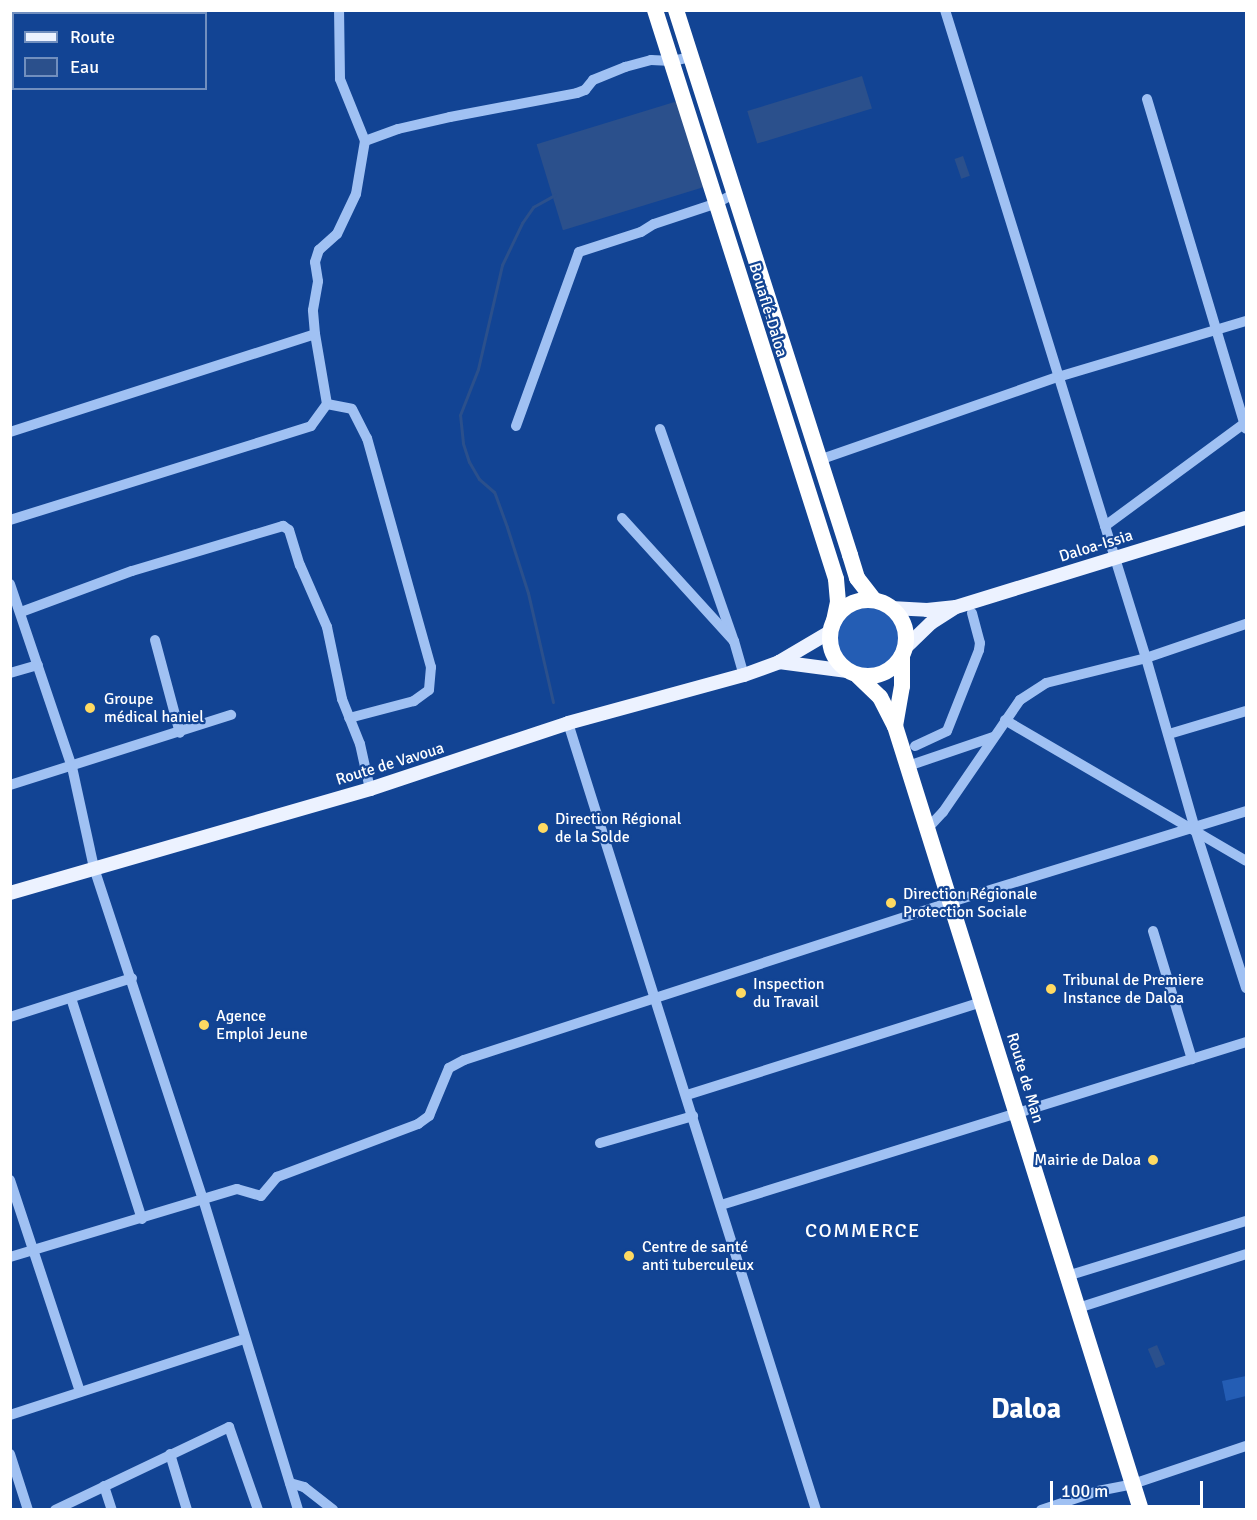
<!DOCTYPE html>
<html>
<head>
<meta charset="utf-8">
<style>
  body { margin:0 }
  #map { position:relative; width:1257px; height:1520px; overflow:hidden; background:#124494; font-family:Signika,sans-serif }
  div>[style] { position:absolute }
  .green>* { inset:0; background:#245db4 }
  .round { border-radius:50% }
  .water>* { inset:0; background:#2b508c; transform-origin:0 0 }
  .stream>* { height:3px; margin:-1.5px; padding:0 1.5px; transform-origin:1.5px; border-radius:1.5px; background:#2b508c }
  .minor>* { height:10px; margin:-5px; padding:0 5px; transform-origin:5px; border-radius:5px; background:#a0c1f3 }
  .major>* { height:14px; margin:-7px; padding:0 7px; transform-origin:7px; border-radius:7px; background:#ecf2ff }
  .highway>* { height:16px; margin:-8px; padding:0 8px; transform-origin:8px; border-radius:8px; background:#fff }
  .highway>.ring { margin:-8px; padding:0; box-sizing:content-box; background:none; border:16px solid #fff; border-radius:50% }
  .dots>* { width:16px; height:16px; translate:-50% -50%; box-sizing:border-box; border:3px solid #124494; border-radius:50% }
  span { translate:-50% -50%; white-space:nowrap; text-align:center; line-height:1.15; -webkit-text-stroke:4.5px #124494; paint-order:stroke }
  .street-label { font-size:16px; color:#fff }
  .poi-label { font-size:16px; color:#fff }
  .left { translate:0 -50%; text-align:left }
  .right { translate:-100% -50%; text-align:right }
  .quarter-label { font-size:20px; color:#fff; letter-spacing:1.5px }
  .town-label { font-size:28px; color:#fff; font-weight:700 }
  .frame { position:absolute; inset:0; border:12px solid #fff; pointer-events:none }
  .legend { position:absolute; left:12px; top:12px; width:195px; height:78px; box-sizing:border-box; background:#124494; border:2px solid #718fbf; margin:0; padding:8px 10px; list-style:none; font-size:18px; color:#fff }
  .legend li { display:flex; align-items:center; gap:12px; height:30px }
  .legend b { width:30px; border:2px solid #718fbf }
  .scale { position:absolute; left:1050px; top:1481px; width:153px; height:27px; box-sizing:border-box; border:3px solid #fff; border-top:0; padding-left:8px; font-size:18px; line-height:21px; white-space:nowrap; color:#fff; -webkit-text-stroke:4px #124494; paint-order:stroke }
</style>
</head>
<body>
<div id="map">
  <div class="green">
    <i class="round" style="left:837px;top:608px;width:62px;height:62px"></i>
    <i style="clip-path:polygon(1246px 1376px,1246px 1396px,1226px 1401px,1222px 1381px)"></i>
  </div>
  <div class="water">
    <i style="left:862px;top:76px;width:34px;height:120px;rotate:73deg"></i>
    <i style="left:681px;top:100px;width:90px;height:151px;rotate:73deg"></i>
    <i style="left:963px;top:156px;width:21px;height:9px;rotate:71deg"></i>
    <i style="left:1157px;top:1345px;width:21px;height:10px;rotate:67deg"></i>
  </div>
  <div class="stream">
    <i style="left:553px;top:702px;width:112px;rotate:-102.9deg"></i>
    <i style="left:528px;top:593px;width:69px;rotate:-107.7deg"></i>
    <i style="left:507px;top:527px;width:37px;rotate:-110deg"></i>
    <i style="left:494px;top:492px;width:20px;rotate:-139deg"></i>
    <i style="left:479px;top:479px;width:20px;rotate:-120deg"></i>
    <i style="left:469px;top:462px;width:20px;rotate:-108deg"></i>
    <i style="left:463px;top:443px;width:28px;rotate:-96deg"></i>
    <i style="left:460px;top:415px;width:49px;rotate:-68.6deg"></i>
    <i style="left:478px;top:369px;width:107px;rotate:-77deg"></i>
    <i style="left:502px;top:265px;width:47px;rotate:-64.5deg"></i>
    <i style="left:522px;top:223px;width:19px;rotate:-55deg"></i>
    <i style="left:533px;top:207px;width:25px;rotate:-29deg"></i>
  </div>
  <div class="minor">
    <i style="left:945px;top:10px;width:678px;rotate:72.77deg"></i>
    <i style="left:1146px;top:658px;width:178px;rotate:74deg"></i>
    <i style="left:1195px;top:829px;width:167px;rotate:72.2deg"></i>
    <i style="left:1147px;top:99px;width:344px;rotate:73.3deg"></i>
    <i style="left:365px;top:141px;width:35px;rotate:-20deg"></i>
    <i style="left:398px;top:129px;width:53px;rotate:-13deg"></i>
    <i style="left:450px;top:117px;width:129px;rotate:-10.7deg"></i>
    <i style="left:577px;top:93px;width:9px;rotate:-21deg"></i>
    <i style="left:585px;top:90px;width:13px;rotate:-51deg"></i>
    <i style="left:593px;top:80px;width:35px;rotate:-22deg"></i>
    <i style="left:625px;top:67px;width:27px;rotate:-15deg"></i>
    <i style="left:651px;top:60px;width:21px;rotate:3deg"></i>
    <i style="left:672px;top:61px;width:19px;rotate:-12deg"></i>
    <i style="left:327px;top:404px;width:25px;rotate:11deg"></i>
    <i style="left:352px;top:409px;width:33px;rotate:63deg"></i>
    <i style="left:367px;top:438px;width:238px;rotate:74.4deg"></i>
    <i style="left:431px;top:667px;width:23px;rotate:95deg"></i>
    <i style="left:429px;top:690px;width:19px;rotate:144deg"></i>
    <i style="left:414px;top:701px;width:67px;rotate:165.3deg"></i>
    <i style="left:516px;top:426px;width:185px;rotate:-70.1deg"></i>
    <i style="left:579px;top:252px;width:65px;rotate:-17.9deg"></i>
    <i style="left:641px;top:232px;width:15px;rotate:-32deg"></i>
    <i style="left:654px;top:224px;width:66px;rotate:-18.4deg"></i>
    <i style="left:717px;top:203px;width:21px;rotate:-29deg"></i>
    <i style="left:660px;top:429px;width:225px;rotate:70.8deg"></i>
    <i style="left:10px;top:432px;width:320px;rotate:-17.8deg"></i>
    <i style="left:819px;top:460px;width:253px;rotate:-19.2deg"></i>
    <i style="left:1058px;top:377px;width:196px;rotate:-16.6deg"></i>
    <i style="left:622px;top:518px;width:166px;rotate:47.7deg"></i>
    <i style="left:734px;top:641px;width:35px;rotate:74deg"></i>
    <i style="left:10px;top:520px;width:315px;rotate:-17.3deg"></i>
    <i style="left:311px;top:426px;width:27px;rotate:-54deg"></i>
    <i style="left:327px;top:404px;width:71px;rotate:-99.7deg"></i>
    <i style="left:315px;top:334px;width:24px;rotate:-95deg"></i>
    <i style="left:313px;top:310px;width:29px;rotate:-80deg"></i>
    <i style="left:318px;top:281px;width:19px;rotate:-99deg"></i>
    <i style="left:315px;top:262px;width:13px;rotate:-72deg"></i>
    <i style="left:319px;top:250px;width:24px;rotate:-42deg"></i>
    <i style="left:337px;top:234px;width:44px;rotate:-64.6deg"></i>
    <i style="left:356px;top:194px;width:54px;rotate:-80.4deg"></i>
    <i style="left:365px;top:141px;width:67px;rotate:-112deg"></i>
    <i style="left:340px;top:79px;width:69px;rotate:-90.8deg"></i>
    <i style="left:1105px;top:526px;width:175px;rotate:-36.4deg"></i>
    <i style="left:10px;top:584px;width:193px;rotate:71.3deg"></i>
    <i style="left:72px;top:767px;width:103px;rotate:77.7deg"></i>
    <i style="left:94px;top:868px;width:348px;rotate:71.8deg"></i>
    <i style="left:203px;top:1199px;width:325px;rotate:73deg"></i>
    <i style="left:21px;top:612px;width:118px;rotate:-20.3deg"></i>
    <i style="left:132px;top:571px;width:158px;rotate:-16.6deg"></i>
    <i style="left:283px;top:526px;width:7px;rotate:34deg"></i>
    <i style="left:289px;top:530px;width:37px;rotate:73deg"></i>
    <i style="left:300px;top:565px;width:68px;rotate:66.5deg"></i>
    <i style="left:327px;top:627px;width:74px;rotate:78.2deg"></i>
    <i style="left:342px;top:699px;width:48px;rotate:68.2deg"></i>
    <i style="left:360px;top:744px;width:46px;rotate:77.5deg"></i>
    <i style="left:155px;top:640px;width:96px;rotate:75deg"></i>
    <i style="left:10px;top:673px;width:29px;rotate:-16deg"></i>
    <i style="left:1005px;top:720px;width:279px;rotate:30.3deg"></i>
    <i style="left:568px;top:723px;width:825px;rotate:72.51deg"></i>
    <i style="left:1169px;top:734px;width:80px;rotate:-16.6deg"></i>
    <i style="left:915px;top:746px;width:35px;rotate:-25deg"></i>
    <i style="left:947px;top:731px;width:87px;rotate:-68.4deg"></i>
    <i style="left:979px;top:650px;width:7px;rotate:-82deg"></i>
    <i style="left:980px;top:643px;width:31px;rotate:-105deg"></i>
    <i style="left:908px;top:766px;width:90px;rotate:-18.8deg"></i>
    <i style="left:10px;top:785px;width:232px;rotate:-17.6deg"></i>
    <i style="left:928px;top:828px;width:22px;rotate:-47deg"></i>
    <i style="left:943px;top:812px;width:136px;rotate:-55.5deg"></i>
    <i style="left:1020px;top:700px;width:31px;rotate:-33deg"></i>
    <i style="left:1046px;top:683px;width:103px;rotate:-14deg"></i>
    <i style="left:1146px;top:658px;width:106px;rotate:-18.8deg"></i>
    <i style="left:1153px;top:931px;width:134px;rotate:73.1deg"></i>
    <i style="left:71px;top:998px;width:232px;rotate:72.2deg"></i>
    <i style="left:10px;top:1017px;width:128px;rotate:-17.7deg"></i>
    <i style="left:687px;top:1095px;width:309px;rotate:-17.5deg"></i>
    <i style="left:600px;top:1143px;width:97px;rotate:-16.2deg"></i>
    <i style="left:10px;top:1180px;width:223px;rotate:71.7deg"></i>
    <i style="left:721px;top:1205px;width:550px;rotate:-17.25deg"></i>
    <i style="left:10px;top:1257px;width:237px;rotate:-16.7deg"></i>
    <i style="left:237px;top:1189px;width:25px;rotate:16deg"></i>
    <i style="left:261px;top:1196px;width:25px;rotate:-50deg"></i>
    <i style="left:277px;top:1177px;width:151px;rotate:-20.6deg"></i>
    <i style="left:418px;top:1124px;width:14px;rotate:-36deg"></i>
    <i style="left:429px;top:1116px;width:52px;rotate:-67.4deg"></i>
    <i style="left:449px;top:1068px;width:17px;rotate:-28deg"></i>
    <i style="left:464px;top:1060px;width:512px;rotate:-17.97deg"></i>
    <i style="left:951px;top:902px;width:309px;rotate:-17.1deg"></i>
    <i style="left:1067px;top:1276px;width:187px;rotate:-17.1deg"></i>
    <i style="left:1078px;top:1308px;width:176px;rotate:-17.8deg"></i>
    <i style="left:10px;top:1415px;width:246px;rotate:-18deg"></i>
    <i style="left:10px;top:1454px;width:59px;rotate:72.2deg"></i>
    <i style="left:170px;top:1454px;width:59px;rotate:73.1deg"></i>
    <i style="left:290px;top:1483px;width:15px;rotate:16deg"></i>
    <i style="left:304px;top:1487px;width:37px;rotate:38deg"></i>
    <i style="left:104px;top:1486px;width:25px;rotate:72deg"></i>
    <i style="left:55px;top:1510px;width:193px;rotate:-25.5deg"></i>
    <i style="left:229px;top:1427px;width:88px;rotate:70.7deg"></i>
    <i style="left:1041px;top:1510px;width:60px;rotate:-18.4deg"></i>
    <i style="left:1098px;top:1491px;width:36px;rotate:-11deg"></i>
    <i style="left:1133px;top:1484px;width:119px;rotate:-18.6deg"></i>
  </div>
  <div class="major">
    <i style="left:891px;top:608px;width:36px;rotate:3deg"></i>
    <i style="left:927px;top:610px;width:29px;rotate:-6deg"></i>
    <i style="left:956px;top:607px;width:303px;rotate:-17.1deg"></i>
    <i style="left:905px;top:648px;width:36px;rotate:-44deg"></i>
    <i style="left:931px;top:623px;width:27px;rotate:-33deg"></i>
    <i style="left:779px;top:662px;width:69px;rotate:7.5deg"></i>
    <i style="left:10px;top:893px;width:375px;rotate:-16.1deg"></i>
    <i style="left:370px;top:789px;width:209px;rotate:-18.4deg"></i>
    <i style="left:568px;top:723px;width:182px;rotate:-15.3deg"></i>
    <i style="left:744px;top:675px;width:37px;rotate:-20deg"></i>
    <i style="left:779px;top:662px;width:59px;rotate:-30.5deg"></i>
  </div>
  <div class="highway">
    <i style="left:655px;top:10px;width:597px;rotate:72.35deg"></i>
    <i style="left:836px;top:579px;width:23px;rotate:85deg"></i>
    <i style="left:838px;top:602px;width:19px;rotate:102deg"></i>
    <i style="left:676px;top:10px;width:572px;rotate:72.29deg"></i>
    <i style="left:850px;top:555px;width:24px;rotate:73deg"></i>
    <i style="left:857px;top:578px;width:28px;rotate:52deg"></i>
    <i class="ring" style="left:830px;top:600px;width:60px;height:60px"></i>
    <i style="left:858px;top:676px;width:30px;rotate:44deg"></i>
    <i style="left:880px;top:697px;width:33px;rotate:63deg"></i>
    <i style="left:895px;top:726px;width:822px;rotate:72.58deg"></i>
    <i style="left:895px;top:726px;width:41px;rotate:-80.1deg"></i>
    <i style="left:902px;top:686px;width:30px;rotate:-90deg"></i>
  </div>
  <div class="dots">
    <i style="left:90px;top:708px;background:#ffda62"></i>
    <i style="left:543px;top:828px;background:#ffda62"></i>
    <i style="left:891px;top:903px;background:#ffda62"></i>
    <i style="left:1051px;top:989px;background:#ffda62"></i>
    <i style="left:741px;top:993px;background:#ffda62"></i>
    <i style="left:204px;top:1025px;background:#ffda62"></i>
    <i style="left:1153px;top:1160px;background:#ffda62"></i>
    <i style="left:629px;top:1256px;background:#ffda62"></i>
  </div>
  <div class="street-label">
    <span style="left:768px;top:310px;rotate:73deg">Bouaflé-Daloa</span>
    <span style="left:1096px;top:546px;rotate:-17deg">Daloa-Issia</span>
    <span style="left:390px;top:764px;rotate:-17deg">Route de Vavoua</span>
    <span style="left:1025px;top:1078px;rotate:73deg">Route de Man</span>
  </div>
  <div class="poi-label">
    <span class="left" style="left:104px;top:708px">Groupe<br>médical haniel</span>
    <span class="left" style="left:555px;top:828px">Direction Régional<br>de la Solde</span>
    <span class="left" style="left:903px;top:903px">Direction Régionale<br>Protection Sociale</span>
    <span class="left" style="left:1063px;top:989px">Tribunal de Premiere<br>Instance de Daloa</span>
    <span class="left" style="left:753px;top:993px">Inspection<br>du Travail</span>
    <span class="left" style="left:216px;top:1025px">Agence<br>Emploi Jeune</span>
    <span class="right" style="left:1141px;top:1160px">Mairie de Daloa</span>
    <span class="left" style="left:642px;top:1256px">Centre de santé<br>anti tuberculeux</span>
  </div>
  <div class="quarter-label">
    <span style="left:863px;top:1230px">COMMERCE</span>
  </div>
  <div class="town-label">
    <span style="left:1026px;top:1409px">Daloa</span>
  </div>
  <div class="frame"></div>
  <ul class="legend">
  <li><b style="height:8px;background:#ecf2ff"></b>Route</li>
  <li><b style="height:16px;background:#2b508c"></b>Eau</li>
  </ul>
  <div class="scale">100 m</div>
</div>
</body>
</html>
